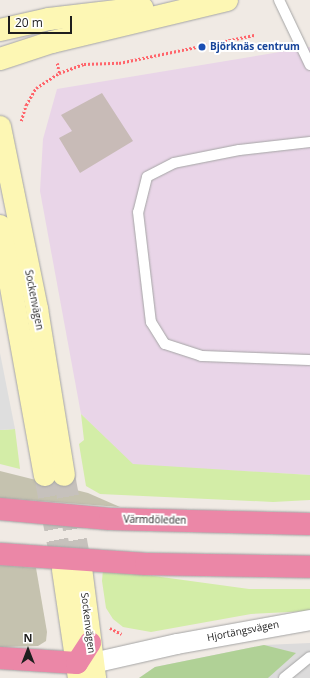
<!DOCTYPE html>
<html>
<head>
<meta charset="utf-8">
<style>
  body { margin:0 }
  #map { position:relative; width:310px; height:678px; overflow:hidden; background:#f0eae4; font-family:"Open Sans",sans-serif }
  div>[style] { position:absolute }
  .residential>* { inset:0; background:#dcdbdb }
  .industrial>* { inset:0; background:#e9d5e8 }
  .construction>* { inset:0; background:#c5c2af }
  .grass>* { inset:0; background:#d3eda7 }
  .forest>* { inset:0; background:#b0d196 }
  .parking>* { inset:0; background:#dedede }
  .building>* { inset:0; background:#c8bbb7 }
  .secondary-tunnel>* { height:22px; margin-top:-11px; transform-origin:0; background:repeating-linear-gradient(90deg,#c6c1bc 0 22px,transparent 0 33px) }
  .path>* { height:2.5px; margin-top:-1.25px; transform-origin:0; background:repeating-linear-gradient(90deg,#ff656b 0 2px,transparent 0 4px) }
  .roads { filter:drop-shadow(0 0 1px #a5a5a5) drop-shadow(0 0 1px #a5a5a5) }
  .lane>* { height:10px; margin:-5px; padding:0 5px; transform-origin:5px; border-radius:5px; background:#fff }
  .street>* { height:20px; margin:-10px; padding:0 10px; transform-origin:10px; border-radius:10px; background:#fff }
  .secondary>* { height:22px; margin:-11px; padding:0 11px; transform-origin:11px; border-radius:11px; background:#fdf7b4 }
  .highway>* { height:22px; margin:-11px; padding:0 11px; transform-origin:11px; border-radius:11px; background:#eb87a7 }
  .dots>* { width:11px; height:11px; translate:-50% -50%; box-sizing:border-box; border:2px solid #fff; border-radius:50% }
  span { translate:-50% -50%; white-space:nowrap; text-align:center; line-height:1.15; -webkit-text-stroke:4px #fff; paint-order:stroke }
  .transit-label { font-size:10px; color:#164399; font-weight:700 }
  .left { translate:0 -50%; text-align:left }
  .street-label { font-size:10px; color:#1e1e1e }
  .north { position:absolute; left:8px; top:630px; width:40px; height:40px; -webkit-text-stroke:3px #fff; paint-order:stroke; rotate:0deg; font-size:11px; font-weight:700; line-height:16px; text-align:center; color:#1e1e1e }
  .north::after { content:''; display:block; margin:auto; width:14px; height:18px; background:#1e1e1e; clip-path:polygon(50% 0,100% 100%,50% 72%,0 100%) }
  .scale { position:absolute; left:8px; top:16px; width:64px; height:18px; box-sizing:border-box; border:2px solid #1e1e1e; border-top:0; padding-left:5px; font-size:12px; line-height:14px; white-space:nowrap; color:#1e1e1e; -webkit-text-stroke:3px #fff; paint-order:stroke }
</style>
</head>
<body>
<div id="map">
  <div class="residential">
    <i style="clip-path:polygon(310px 643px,310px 678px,139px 678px,155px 667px,264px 645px)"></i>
  </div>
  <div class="industrial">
    <i style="clip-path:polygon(310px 47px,310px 475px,133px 465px,81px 414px,40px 191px,43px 139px,57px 89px)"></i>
  </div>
  <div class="construction">
    <i style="clip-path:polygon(0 471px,88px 493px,120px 507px,0 498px)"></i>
    <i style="clip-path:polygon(0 565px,36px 568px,47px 632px,46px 641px,38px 646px,0 647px)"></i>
  </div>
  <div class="grass">
    <i style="clip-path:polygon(81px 414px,133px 464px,310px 475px,310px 500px,273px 502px,100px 494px,86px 486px,79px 444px,84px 440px)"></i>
    <i style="clip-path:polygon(15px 429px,20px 469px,0 464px,0 430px)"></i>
    <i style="clip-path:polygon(103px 569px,249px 589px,310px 589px,310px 611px,251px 614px,151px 632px,134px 629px,123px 627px,113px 619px,106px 608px,102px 581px)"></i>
  </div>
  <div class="forest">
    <i style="clip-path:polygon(264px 645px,296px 653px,268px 678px,139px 678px,155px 667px)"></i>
  </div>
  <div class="parking">
    <i style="clip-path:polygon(0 353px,15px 429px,0 430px)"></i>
  </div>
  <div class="building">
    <i style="clip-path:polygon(102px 93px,133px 141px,80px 173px,59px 138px,72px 131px,61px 115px)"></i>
  </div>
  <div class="secondary-tunnel">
    <i style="left:45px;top:475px;width:97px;rotate:79.3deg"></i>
    <i style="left:64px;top:475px;width:95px;rotate:79.6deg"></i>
  </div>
  <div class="path">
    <i style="left:59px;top:73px;width:27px;rotate:-20deg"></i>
    <i style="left:84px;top:64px;width:35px;rotate:-2deg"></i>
    <i style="left:119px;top:63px;width:138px;rotate:-11.7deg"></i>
    <i style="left:21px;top:121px;width:17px;rotate:-73deg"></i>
    <i style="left:26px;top:105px;width:20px;rotate:-60deg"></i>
    <i style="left:36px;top:88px;width:27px;rotate:-33deg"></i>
    <i style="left:59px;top:73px;width:10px;rotate:-101deg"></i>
    <i style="left:110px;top:628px;width:13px;rotate:27deg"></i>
  </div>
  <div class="roads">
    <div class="lane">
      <i style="left:279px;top:0;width:72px;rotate:64.5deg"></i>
      <i style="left:310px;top:142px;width:71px;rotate:173.6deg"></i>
      <i style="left:239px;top:150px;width:66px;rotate:168.7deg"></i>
      <i style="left:174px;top:163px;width:30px;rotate:153deg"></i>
      <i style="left:147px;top:177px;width:36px;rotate:104deg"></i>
      <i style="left:138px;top:212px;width:111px;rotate:83.3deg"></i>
      <i style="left:151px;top:322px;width:26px;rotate:58deg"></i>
      <i style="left:165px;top:344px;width:38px;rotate:18deg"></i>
      <i style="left:201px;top:356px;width:109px;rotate:2.1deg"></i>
      <i style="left:284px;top:678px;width:33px;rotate:-39deg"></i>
    </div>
    <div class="street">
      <i style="left:93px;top:663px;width:86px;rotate:-12.7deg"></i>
      <i style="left:177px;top:644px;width:135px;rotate:-10.2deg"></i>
    </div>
    <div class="secondary">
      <i style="left:0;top:30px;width:50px;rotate:-12.7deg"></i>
      <i style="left:49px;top:19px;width:94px;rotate:-6.7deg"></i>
      <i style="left:0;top:59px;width:55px;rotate:-18.1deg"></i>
      <i style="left:52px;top:42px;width:180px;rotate:-13.5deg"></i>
      <i style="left:0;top:127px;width:186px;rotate:78.5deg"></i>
      <i style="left:37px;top:309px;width:168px;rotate:80.8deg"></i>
      <i style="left:0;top:226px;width:253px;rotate:79.8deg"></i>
      <i style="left:81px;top:568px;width:111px;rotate:82.7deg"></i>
      <i style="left:63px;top:570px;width:109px;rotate:81.6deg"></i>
    </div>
    <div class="highway">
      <i style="left:0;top:509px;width:110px;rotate:5.2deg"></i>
      <i style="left:110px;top:519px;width:200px;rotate:1.4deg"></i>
      <i style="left:0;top:554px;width:146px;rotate:3.9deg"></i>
      <i style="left:146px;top:564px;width:164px;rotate:1deg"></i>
      <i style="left:0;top:658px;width:77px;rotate:3.7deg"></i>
      <i style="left:77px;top:663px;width:24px;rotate:-57deg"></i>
    </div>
  </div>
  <div class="dots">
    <i style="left:202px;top:47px;background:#1a4fb4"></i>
  </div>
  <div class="transit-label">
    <span class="left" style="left:210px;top:47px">Björknäs centrum</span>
  </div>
  <div class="street-label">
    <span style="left:34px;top:300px;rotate:79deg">Sockenvägen</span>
    <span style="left:155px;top:520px;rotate:1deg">Värmdöleden</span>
    <span style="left:88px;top:623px;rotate:83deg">Sockenvägen</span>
    <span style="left:243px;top:631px;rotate:-11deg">Hjortängsvägen</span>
  </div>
  <div class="north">N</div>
  <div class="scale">20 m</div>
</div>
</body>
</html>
